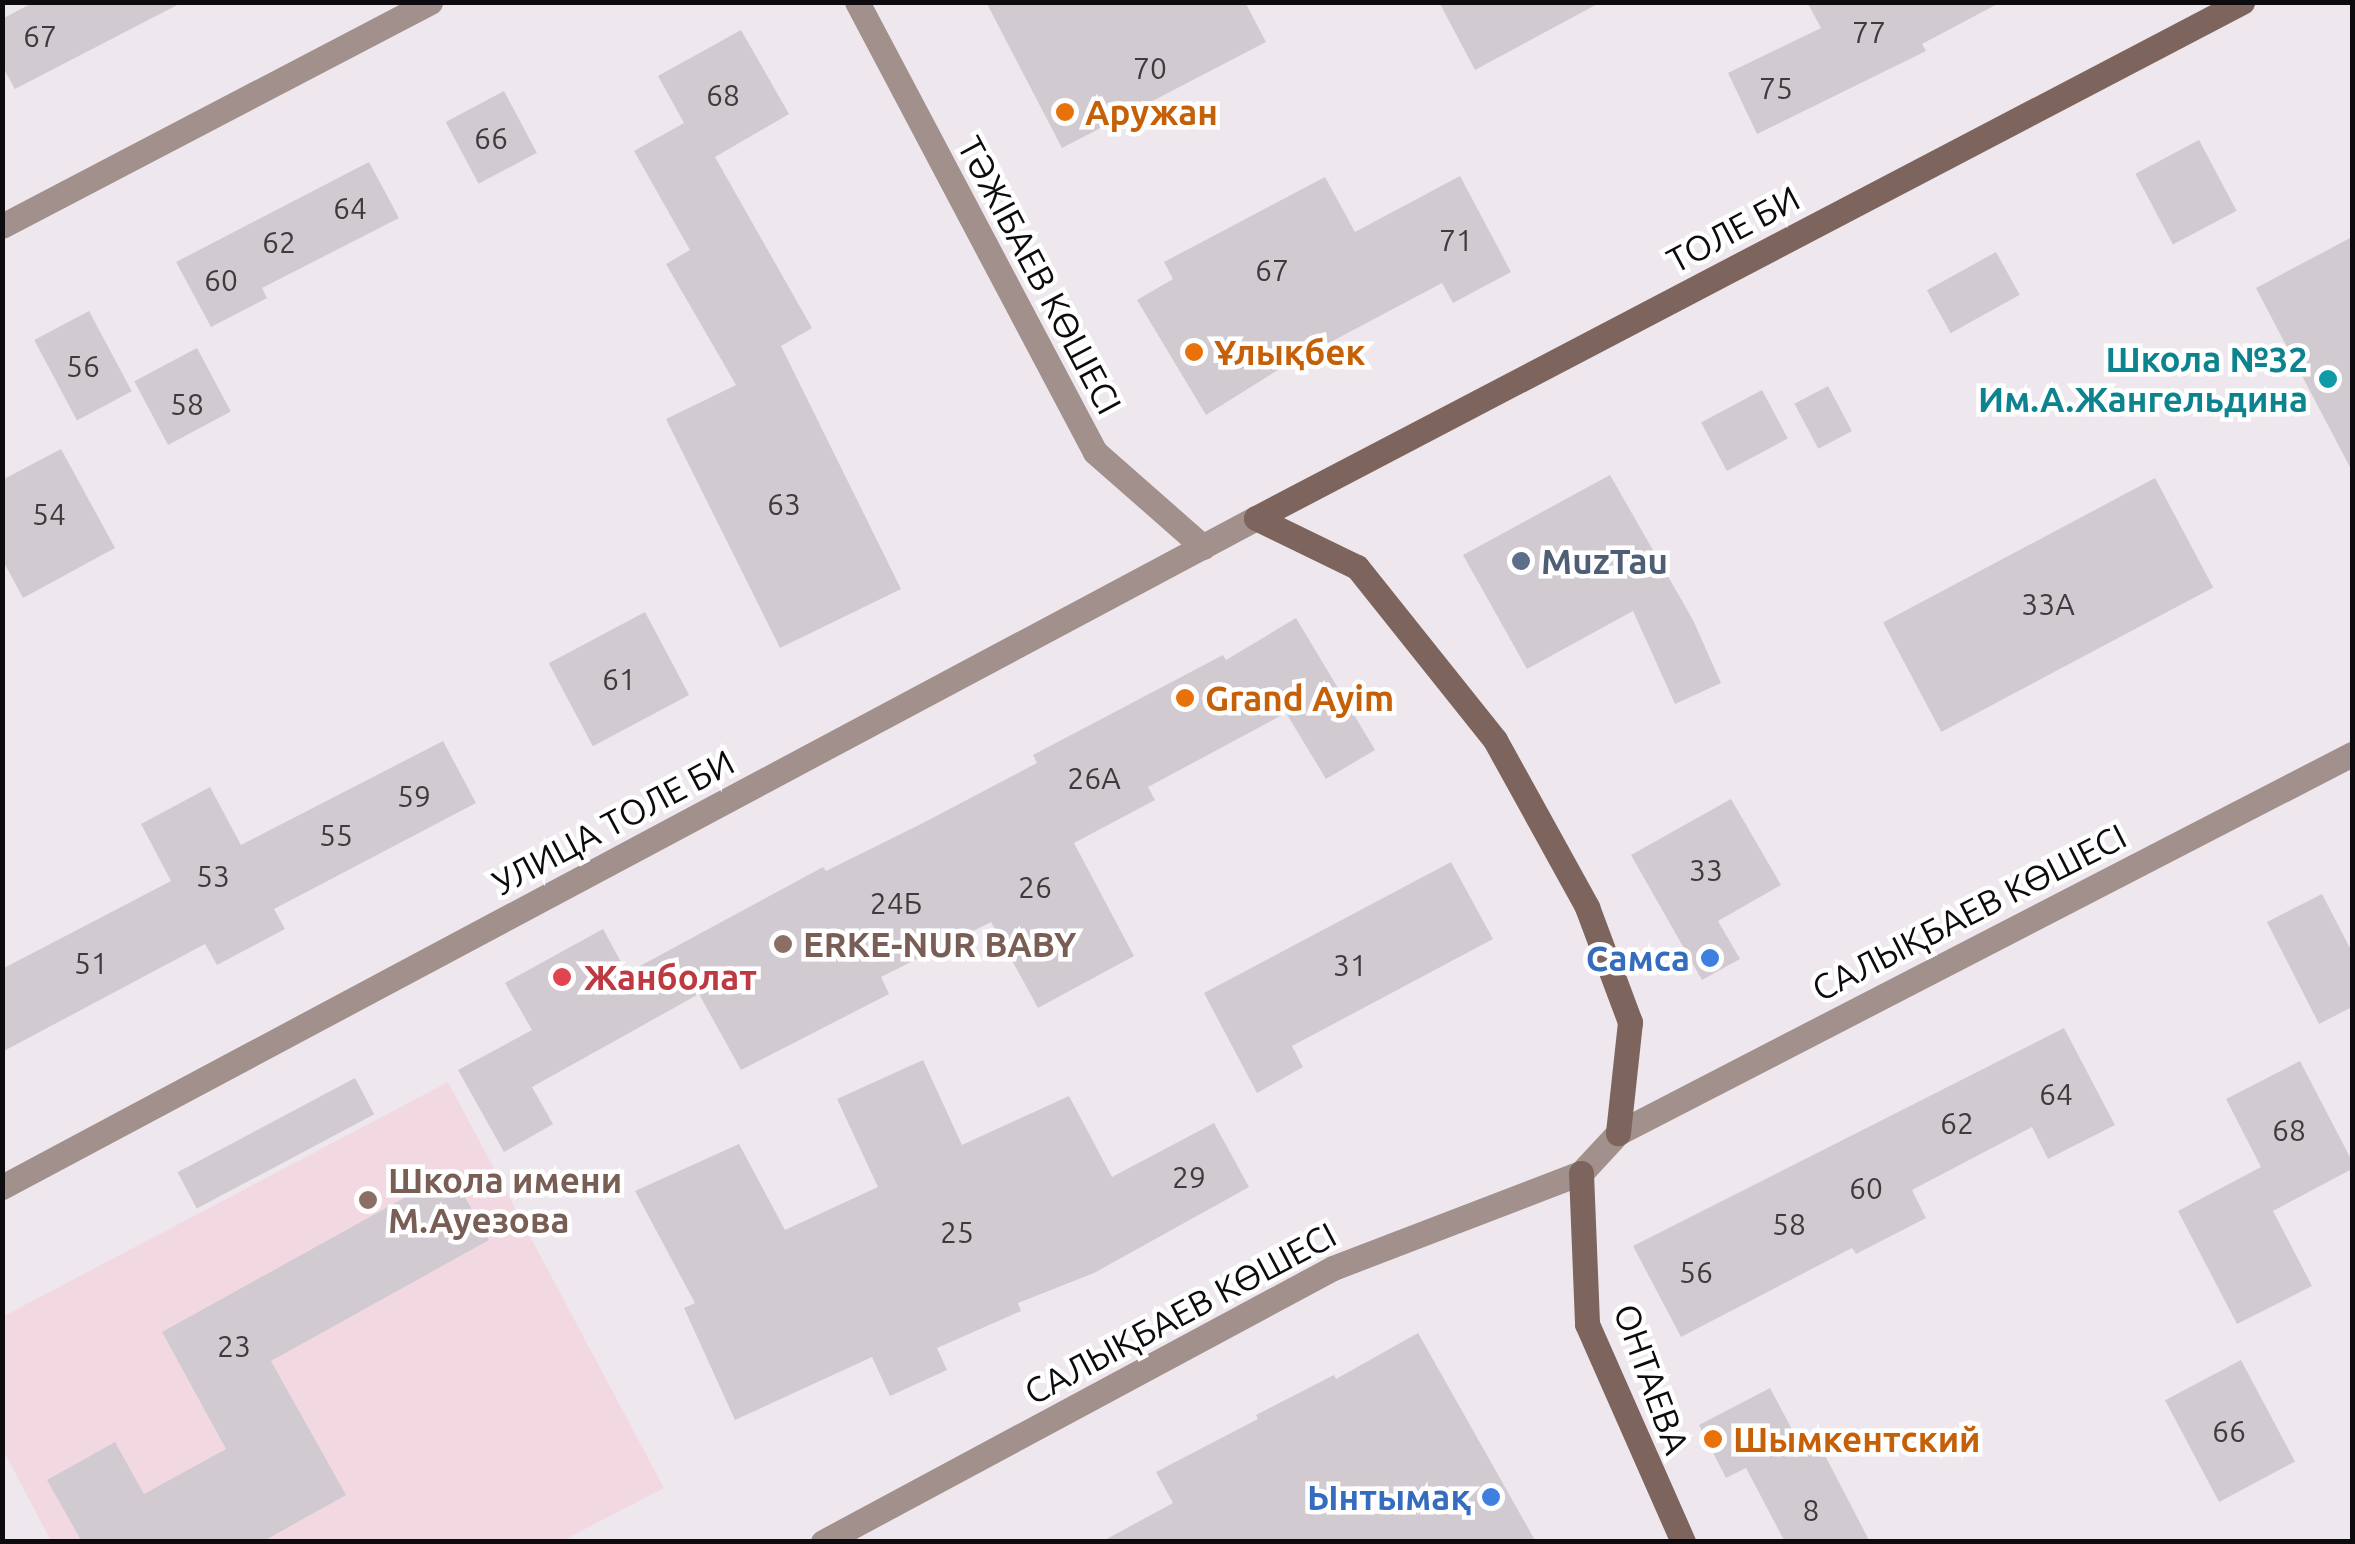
<!DOCTYPE html>
<html>
<head>
<meta charset="utf-8">
<style>
  body { margin:0 }
  #map { position:relative; width:2355px; height:1544px; overflow:hidden; background:#eee8ee; font-family:Ubuntu,sans-serif }
  div>[style] { position:absolute }
  .education>* { inset:0; background:#f2d9e1 }
  .building>* { inset:0; background:#d1cbd1; transform-origin:0 0 }
  .minor>* { height:25px; margin:-12.5px; padding:0 12.5px; transform-origin:12.5px; border-radius:12.5px; background:#a1908b }
  .tertiary>* { height:25px; margin:-12.5px; padding:0 12.5px; transform-origin:12.5px; border-radius:12.5px; background:#a1908b }
  .secondary>* { height:25px; margin:-12.5px; padding:0 12.5px; transform-origin:12.5px; border-radius:12.5px; background:#7d655e }
  .dots>* { width:28px; height:28px; translate:-50% -50%; box-sizing:border-box; border:5px solid #fff; border-radius:50% }
  span { translate:-50% -50%; white-space:nowrap; text-align:center; line-height:1.15; -webkit-text-stroke:9px #fff; paint-order:stroke }
  .number-label { font-size:30px; color:#3e3b3e }
  .number-label span { -webkit-text-stroke-width:0 }
  .food-label { font-size:35px; color:#c56008; font-weight:700 }
  .left { translate:0 -50%; text-align:left }
  .street-label { font-size:35px; color:#0d0b0d }
  .culture-label { font-size:35px; color:#0d838f; font-weight:700 }
  .right { translate:-100% -50%; text-align:right }
  .service-label { font-size:35px; color:#4e5e75; font-weight:700 }
  .education-label { font-size:35px; color:#785e54; font-weight:700 }
  .shop-label { font-size:35px; color:#366cbe; font-weight:700 }
  .health-label { font-size:35px; color:#be3a42; font-weight:700 }
  .frame { position:absolute; inset:0; border:5px solid #0d0b0d; pointer-events:none }
</style>
</head>
<body>
<div id="map">
  <div class="education">
    <i style="clip-path:polygon(448px 1082px,664px 1488px,562px 1541px,51px 1541px,3px 1450px,2px 1317px)"></i>
  </div>
  <div class="building">
    <i style="clip-path:polygon(34px 2px,183px 2px,15px 89px,2px 66px,2px 19px)"></i>
    <i style="clip-path:polygon(986px 2px,1245px 2px,1266px 42px,1062px 148px)"></i>
    <i style="clip-path:polygon(1439px 2px,1601px 2px,1475px 70px)"></i>
    <i style="clip-path:polygon(1807px 2px,2001px 2px,1922px 44px,1926px 51px,1757px 134px,1728px 73px,1821px 28px)"></i>
    <i style="clip-path:polygon(741px 30px,789px 114px,715px 157px,812px 328px,781px 346px,901px 589px,780px 648px,666px 419px,736px 385px,666px 264px,690px 250px,634px 151px,684px 123px,658px 76px)"></i>
    <i style="left:504px;top:91px;width:70px;height:66px;rotate:62deg"></i>
    <i style="left:2199px;top:140px;width:80px;height:72px;rotate:62deg"></i>
    <i style="clip-path:polygon(369px 162px,399px 218px,262px 288px,267px 298px,211px 327px,176px 262px)"></i>
    <i style="clip-path:polygon(1460px 176px,1511px 272px,1453px 303px,1442px 283px,1278px 370px,1206px 415px,1137px 300px,1173px 279px,1164px 262px,1325px 177px,1355px 232px)"></i>
    <i style="clip-path:polygon(2352px 237px,2352px 471px,2256px 288px)"></i>
    <i style="left:1996px;top:252px;width:49px;height:79px;rotate:61deg"></i>
    <i style="left:89px;top:311px;width:91px;height:62px;rotate:62deg"></i>
    <i style="left:197px;top:348px;width:72px;height:71px;rotate:62deg"></i>
    <i style="left:1828px;top:386px;width:51px;height:38px;rotate:62deg"></i>
    <i style="left:1762px;top:390px;width:55px;height:69px;rotate:62deg"></i>
    <i style="clip-path:polygon(61px 449px,115px 548px,23px 598px,2px 559px,2px 480px)"></i>
    <i style="clip-path:polygon(1610px 475px,1693px 620px,1721px 683px,1675px 704px,1633px 611px,1527px 669px,1463px 555px)"></i>
    <i style="left:2155px;top:478px;width:124px;height:308px;rotate:62deg"></i>
    <i style="left:645px;top:612px;width:94px;height:109px;rotate:62deg"></i>
    <i style="clip-path:polygon(1296px 618px,1375px 750px,1326px 779px,1286px 713px,1148px 787px,1155px 800px,1074px 843px,1134px 956px,1038px 1008px,991px 922px,881px 977px,889px 994px,741px 1070px,699px 994px,532px 1087px,553px 1124px,504px 1152px,458px 1070px,532px 1030px,505px 983px,603px 929px,627px 973px,823px 867px,826px 871px,923px 823px,1037px 763px,1033px 755px,1223px 655px,1226px 660px)"></i>
    <i style="clip-path:polygon(443px 741px,476px 803px,274px 909px,285px 929px,217px 965px,205px 944px,2px 1052px,2px 969px,171px 881px,141px 824px,210px 787px,241px 845px)"></i>
    <i style="clip-path:polygon(1731px 799px,1781px 885px,1718px 921px,1740px 959px,1702px 980px,1631px 855px)"></i>
    <i style="clip-path:polygon(1451px 862px,1493px 939px,1292px 1046px,1303px 1067px,1257px 1093px,1204px 993px)"></i>
    <i style="clip-path:polygon(2322px 894px,2352px 952px,2352px 1007px,2319px 1024px,2267px 922px)"></i>
    <i style="clip-path:polygon(2064px 1028px,2115px 1125px,2048px 1159px,2032px 1127px,1912px 1190px,1926px 1218px,1856px 1254px,1852px 1248px,1681px 1337px,1633px 1246px)"></i>
    <i style="clip-path:polygon(923px 1060px,962px 1145px,1069px 1096px,1112px 1177px,1214px 1123px,1249px 1187px,1094px 1273px,1018px 1303px,1021px 1311px,937px 1348px,947px 1370px,890px 1396px,872px 1357px,735px 1420px,684px 1308px,695px 1303px,635px 1191px,739px 1144px,785px 1230px,878px 1187px,837px 1099px)"></i>
    <i style="clip-path:polygon(2300px 1061px,2352px 1161px,2352px 1169px,2273px 1211px,2312px 1286px,2237px 1324px,2178px 1211px,2261px 1167px,2226px 1099px)"></i>
    <i style="left:355px;top:1078px;width:41px;height:201px;rotate:62deg"></i>
    <i style="clip-path:polygon(451px 1172px,489px 1240px,271px 1361px,346px 1495px,262px 1542px,82px 1542px,47px 1480px,115px 1442px,144px 1494px,226px 1449px,162px 1332px)"></i>
    <i style="clip-path:polygon(1418px 1333px,1536px 1542px,1101px 1542px,1173px 1503px,1156px 1472px,1258px 1419px,1256px 1415px,1334px 1375px,1336px 1379px)"></i>
    <i style="left:2241px;top:1360px;width:115px;height:86px;rotate:62deg"></i>
    <i style="clip-path:polygon(1770px 1388px,1804px 1452px,1819px 1444px,1870px 1542px,1785px 1542px,1746px 1468px,1726px 1478px,1699px 1425px)"></i>
  </div>
  <div class="minor">
    <i style="left:857px;top:2px;width:509px;rotate:62.13deg"></i>
    <i style="left:1095px;top:452px;width:144px;rotate:41.3deg"></i>
    <i style="left:2px;top:226px;width:483px;rotate:-27.6deg"></i>
    <i style="left:1618px;top:1133px;width:826px;rotate:-27.31deg"></i>
    <i style="left:2px;top:1187px;width:1421px;rotate:-28.08deg"></i>
    <i style="left:823px;top:1542px;width:579px;rotate:-28.25deg"></i>
    <i style="left:1333px;top:1268px;width:266px;rotate:-21deg"></i>
  </div>
  <div class="tertiary">
    <i style="left:1581px;top:1173px;width:54px;rotate:-47.2deg"></i>
  </div>
  <div class="secondary">
    <i style="left:1256px;top:518px;width:1113px;rotate:-27.62deg"></i>
    <i style="left:1256px;top:518px;width:112px;rotate:25.9deg"></i>
    <i style="left:1357px;top:567px;width:221px;rotate:51.4deg"></i>
    <i style="left:1495px;top:740px;width:191px;rotate:61.1deg"></i>
    <i style="left:1587px;top:907px;width:123px;rotate:69.5deg"></i>
    <i style="left:1630px;top:1022px;width:112px;rotate:96.2deg"></i>
    <i style="left:1581px;top:1173px;width:151px;rotate:87.7deg"></i>
    <i style="left:1587px;top:1324px;width:238px;rotate:66.2deg"></i>
  </div>
  <div class="dots">
    <i style="left:1065px;top:112px;background:#e8710a"></i>
    <i style="left:1194px;top:352px;background:#e8710a"></i>
    <i style="left:2328px;top:379px;background:#0f9aa8"></i>
    <i style="left:1521px;top:561px;background:#5c6f8a"></i>
    <i style="left:1185px;top:698px;background:#e8710a"></i>
    <i style="left:783px;top:944px;background:#8d6e63"></i>
    <i style="left:1710px;top:958px;background:#3f7fe0"></i>
    <i style="left:562px;top:977px;background:#e0444e"></i>
    <i style="left:368px;top:1200px;background:#8d6e63"></i>
    <i style="left:1713px;top:1439px;background:#e8710a"></i>
    <i style="left:1491px;top:1497px;background:#3f7fe0"></i>
  </div>
  <div class="number-label">
    <span style="left:1869px;top:32px">77</span>
    <span style="left:40px;top:36px">67</span>
    <span style="left:1150px;top:68px">70</span>
    <span style="left:1776px;top:88px">75</span>
    <span style="left:723px;top:95px">68</span>
    <span style="left:491px;top:138px">66</span>
    <span style="left:350px;top:208px">64</span>
    <span style="left:1456px;top:240px">71</span>
    <span style="left:279px;top:242px">62</span>
    <span style="left:1272px;top:270px">67</span>
    <span style="left:221px;top:280px">60</span>
    <span style="left:83px;top:366px">56</span>
    <span style="left:187px;top:404px">58</span>
    <span style="left:784px;top:504px">63</span>
    <span style="left:49px;top:514px">54</span>
    <span style="left:2048px;top:604px">33А</span>
    <span style="left:619px;top:679px">61</span>
    <span style="left:1094px;top:778px">26А</span>
    <span style="left:414px;top:796px">59</span>
    <span style="left:336px;top:835px">55</span>
    <span style="left:1706px;top:870px">33</span>
    <span style="left:213px;top:876px">53</span>
    <span style="left:1035px;top:887px">26</span>
    <span style="left:896px;top:903px">24Б</span>
    <span style="left:91px;top:963px">51</span>
    <span style="left:1350px;top:965px">31</span>
    <span style="left:2056px;top:1094px">64</span>
    <span style="left:1957px;top:1123px">62</span>
    <span style="left:2289px;top:1130px">68</span>
    <span style="left:1189px;top:1177px">29</span>
    <span style="left:1866px;top:1188px">60</span>
    <span style="left:1789px;top:1224px">58</span>
    <span style="left:957px;top:1232px">25</span>
    <span style="left:1696px;top:1272px">56</span>
    <span style="left:234px;top:1346px">23</span>
    <span style="left:2229px;top:1431px">66</span>
    <span style="left:1811px;top:1510px">8</span>
  </div>
  <div class="food-label">
    <span class="left" style="left:1085px;top:112px">Аружан</span>
    <span class="left" style="left:1214px;top:352px">Ұлықбек</span>
    <span class="left" style="left:1205px;top:698px">Grand Ayim</span>
    <span class="left" style="left:1733px;top:1439px">Шымкентский</span>
  </div>
  <div class="street-label">
    <span style="left:1733px;top:229px;rotate:-28deg">ТОЛЕ БИ</span>
    <span style="left:1040px;top:275px;rotate:62deg">ТӘЖІБАЕВ КӨШЕСІ</span>
    <span style="left:613px;top:822px;rotate:-28deg">УЛИЦА ТОЛЕ БИ</span>
    <span style="left:1969px;top:912px;rotate:-27deg">САЛЫҚБАЕВ КӨШЕСІ</span>
    <span style="left:1180px;top:1313px;rotate:-28deg">САЛЫҚБАЕВ КӨШЕСІ</span>
    <span style="left:1652px;top:1379px;rotate:70deg">ОНТАЕВА</span>
  </div>
  <div class="culture-label">
    <span class="right" style="left:2308px;top:379px">Школа №32<br>Им.А.Жангельдина</span>
  </div>
  <div class="service-label">
    <span class="left" style="left:1541px;top:561px">MuzTau</span>
  </div>
  <div class="education-label">
    <span class="left" style="left:803px;top:944px">ERKE-NUR BABY</span>
    <span class="left" style="left:388px;top:1200px">Школа имени<br>М.Ауезова</span>
  </div>
  <div class="shop-label">
    <span class="right" style="left:1690px;top:958px">Самса</span>
    <span class="right" style="left:1471px;top:1497px">Ынтымақ</span>
  </div>
  <div class="health-label">
    <span class="left" style="left:584px;top:977px">Жанболат</span>
  </div>
  <div class="frame"></div>
</div>
</body>
</html>
